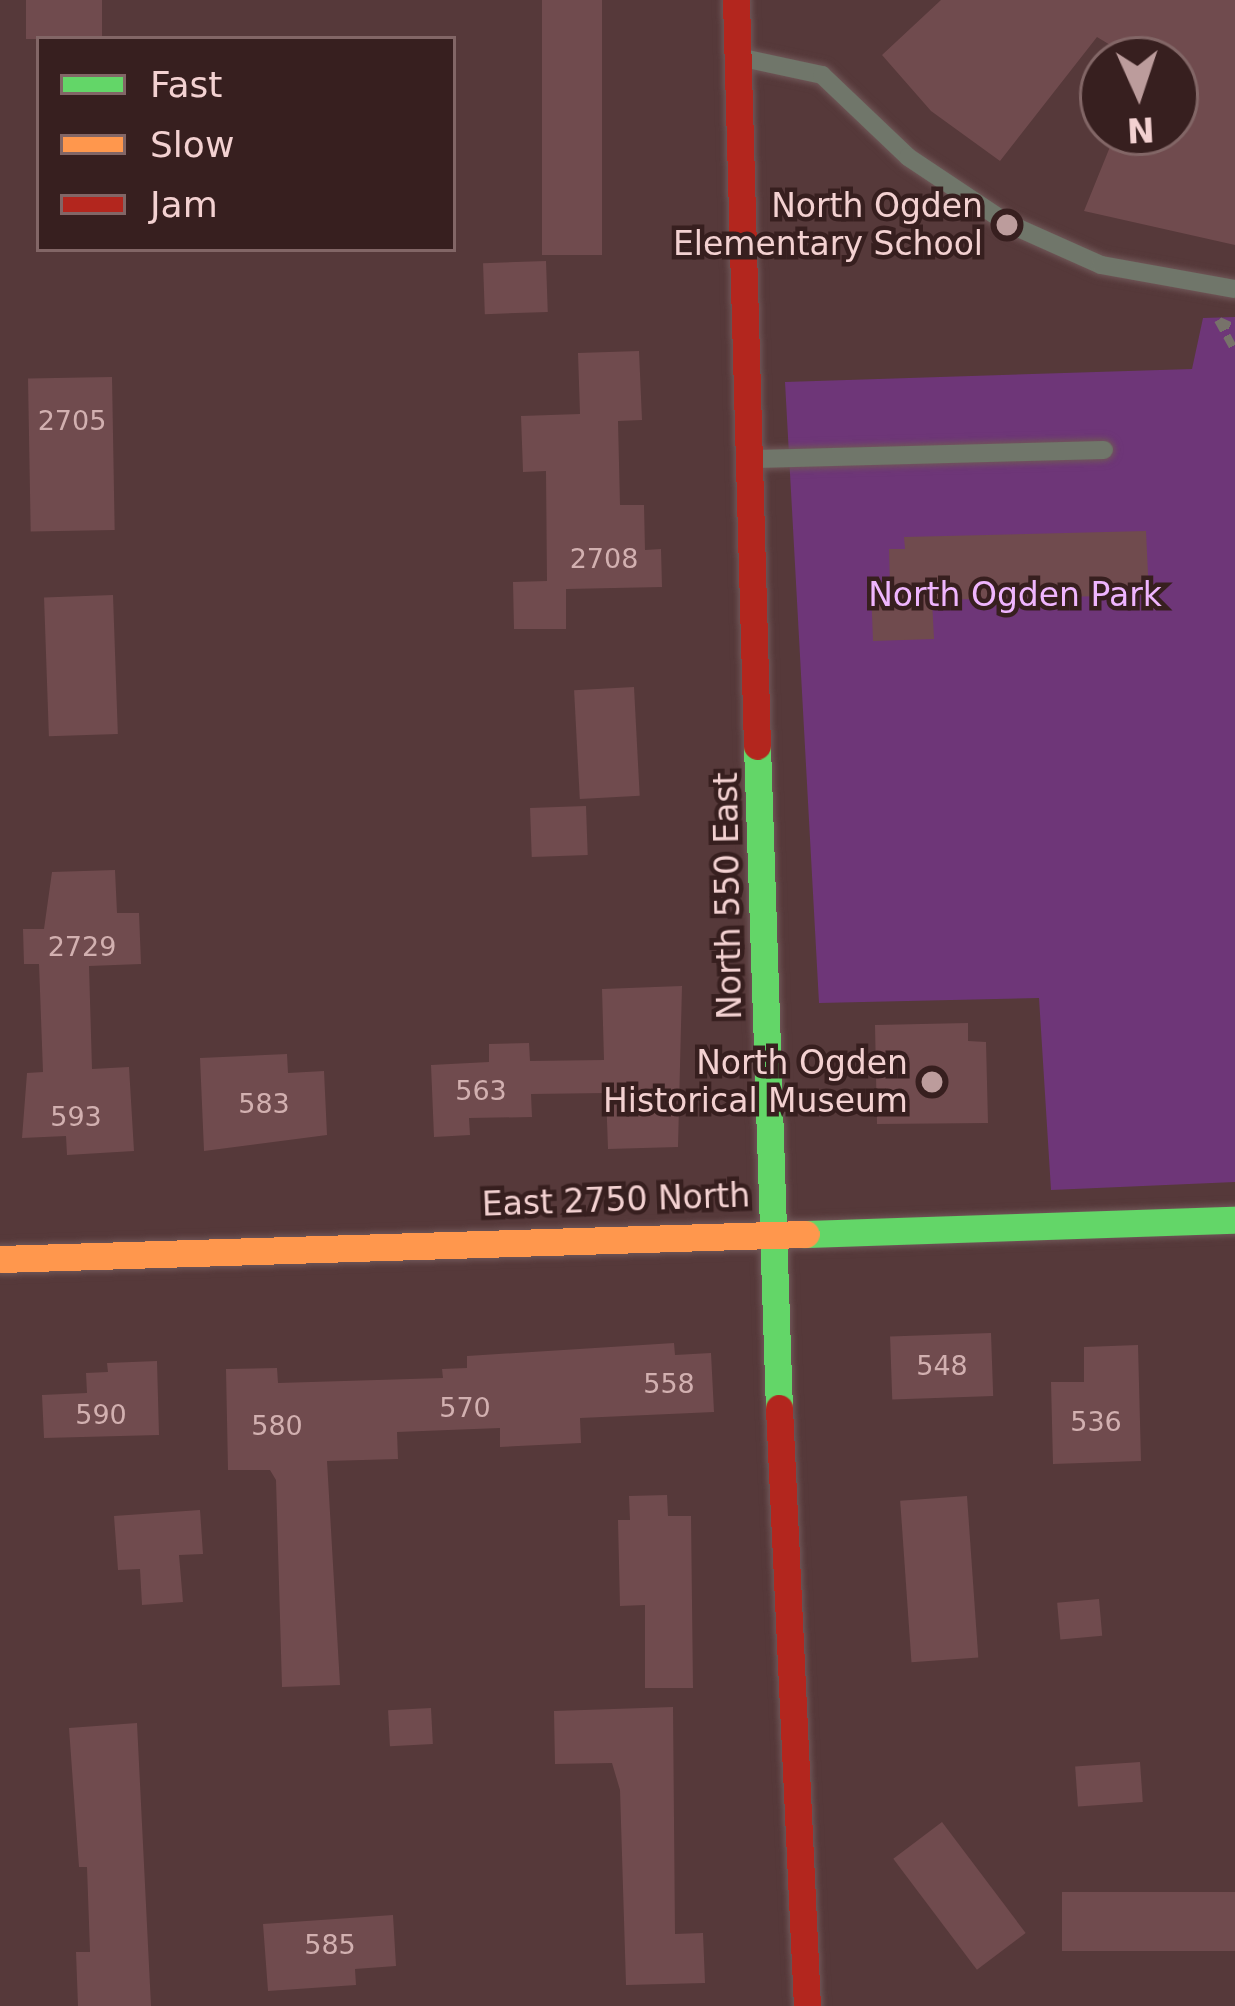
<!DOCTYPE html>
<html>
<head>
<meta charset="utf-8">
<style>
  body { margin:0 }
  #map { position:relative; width:1235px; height:2006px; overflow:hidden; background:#56393a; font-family:"DejaVu Sans",sans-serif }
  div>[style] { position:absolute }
  .green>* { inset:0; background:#6e3678 }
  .building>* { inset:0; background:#704b4e; transform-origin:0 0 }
  .path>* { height:8px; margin-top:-4px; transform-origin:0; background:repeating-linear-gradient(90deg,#77726a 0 12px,transparent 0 18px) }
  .roads { filter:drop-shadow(0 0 3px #705758) drop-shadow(0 0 3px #705758) }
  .lane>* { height:18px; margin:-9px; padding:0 9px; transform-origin:9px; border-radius:9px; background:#70766a }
  .fast>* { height:27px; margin:-13.5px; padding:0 13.5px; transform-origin:13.5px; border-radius:13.5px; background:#63d668 }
  .slow>* { height:27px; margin:-13.5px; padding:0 13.5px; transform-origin:13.5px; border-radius:13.5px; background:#ff974d }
  .jam>* { height:27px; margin:-13.5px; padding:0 13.5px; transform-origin:13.5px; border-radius:13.5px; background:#b3261e }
  .dots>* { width:33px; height:33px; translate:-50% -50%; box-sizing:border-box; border:6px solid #371f1f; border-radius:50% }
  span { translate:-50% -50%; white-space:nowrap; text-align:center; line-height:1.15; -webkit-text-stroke:9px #371f1f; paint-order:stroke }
  .number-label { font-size:27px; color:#d2b0b0 }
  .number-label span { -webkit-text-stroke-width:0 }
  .poi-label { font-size:33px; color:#f3d1d1 }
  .right { translate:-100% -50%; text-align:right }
  .park-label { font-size:33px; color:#efb5fe }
  .street-label { font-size:33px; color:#f3d1d1 }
  .legend { position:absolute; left:36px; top:36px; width:420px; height:216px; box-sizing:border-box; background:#371f1f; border:3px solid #826666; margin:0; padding:15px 21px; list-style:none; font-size:36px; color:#f3d1d1 }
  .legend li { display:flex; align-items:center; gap:24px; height:60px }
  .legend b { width:60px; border:3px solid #826666 }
  .north { position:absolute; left:1079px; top:36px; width:120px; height:120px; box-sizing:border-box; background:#371f1f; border:3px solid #826666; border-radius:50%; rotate:177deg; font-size:33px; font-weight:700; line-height:48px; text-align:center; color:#f3d1d1 }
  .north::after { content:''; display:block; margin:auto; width:42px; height:54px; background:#bc9c9c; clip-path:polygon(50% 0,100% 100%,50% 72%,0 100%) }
</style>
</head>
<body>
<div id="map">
  <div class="green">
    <i style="clip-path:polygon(1235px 317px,1235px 1182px,1051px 1190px,1039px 998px,819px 1003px,785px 382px,1192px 369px,1203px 318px)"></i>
  </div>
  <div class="building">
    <i style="left:26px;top:0;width:76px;height:39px"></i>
    <i style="left:542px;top:0;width:60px;height:255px"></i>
    <i style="clip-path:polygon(941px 0,1235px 0,1235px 245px,1084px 211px,1116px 132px,1175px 132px,1175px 60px,1135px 60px,1097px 37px,1000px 161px,931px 111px,882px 55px)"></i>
    <i style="left:546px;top:261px;width:51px;height:63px;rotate:88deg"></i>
    <i style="clip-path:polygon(639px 351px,642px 420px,618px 421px,620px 505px,644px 505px,645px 550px,661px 549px,662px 587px,566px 589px,566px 629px,514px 629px,513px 582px,547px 581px,546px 471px,523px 472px,521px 416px,580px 414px,578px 353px)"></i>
    <i style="left:112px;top:377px;width:153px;height:84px;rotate:89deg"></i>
    <i style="clip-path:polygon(1146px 531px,1149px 595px,932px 600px,934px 639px,873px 641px,871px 588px,890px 587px,889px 549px,905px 549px,904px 537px)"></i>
    <i style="left:113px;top:595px;width:139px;height:69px;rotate:88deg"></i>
    <i style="left:634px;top:687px;width:109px;height:60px;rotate:87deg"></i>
    <i style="left:586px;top:806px;width:49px;height:56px;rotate:88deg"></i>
    <i style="clip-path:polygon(115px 870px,117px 913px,139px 913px,141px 964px,89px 966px,92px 1069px,129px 1067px,134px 1151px,67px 1155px,66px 1136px,22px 1138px,27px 1073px,43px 1072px,39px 964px,24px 964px,23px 929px,44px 929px,52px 872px)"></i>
    <i style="clip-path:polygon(682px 986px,678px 1147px,608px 1149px,606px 1093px,531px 1094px,532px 1117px,469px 1118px,470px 1135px,434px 1137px,431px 1065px,489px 1062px,489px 1044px,529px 1043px,530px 1061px,604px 1060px,602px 989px)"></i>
    <i style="clip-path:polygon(968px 1023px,968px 1041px,986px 1042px,988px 1123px,877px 1124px,875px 1025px)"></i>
    <i style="clip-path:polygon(287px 1054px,288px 1073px,324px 1071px,327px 1135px,204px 1151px,200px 1058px)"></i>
    <i style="left:991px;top:1333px;width:63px;height:101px;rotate:88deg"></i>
    <i style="clip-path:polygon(674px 1343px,675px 1355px,711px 1353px,714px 1412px,580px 1418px,581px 1443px,500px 1447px,500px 1428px,397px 1432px,398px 1459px,327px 1461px,340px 1685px,282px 1687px,276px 1480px,270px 1470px,228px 1470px,226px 1369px,277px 1368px,278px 1383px,443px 1378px,442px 1369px,467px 1368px,467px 1356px)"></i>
    <i style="clip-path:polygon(1138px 1345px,1141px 1461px,1053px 1464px,1051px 1382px,1084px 1382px,1084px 1347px)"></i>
    <i style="clip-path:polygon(157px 1361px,159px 1435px,44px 1438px,42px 1395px,87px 1393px,86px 1373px,108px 1372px,107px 1363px)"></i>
    <i style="clip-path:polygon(667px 1495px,668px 1516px,691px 1516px,693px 1688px,645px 1688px,645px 1605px,620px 1606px,618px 1520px,630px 1520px,629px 1496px)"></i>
    <i style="left:967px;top:1496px;width:162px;height:67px;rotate:86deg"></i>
    <i style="clip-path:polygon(200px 1510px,203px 1554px,179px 1555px,183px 1602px,142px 1605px,140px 1569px,118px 1570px,114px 1516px)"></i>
    <i style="left:1099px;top:1599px;width:37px;height:42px;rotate:85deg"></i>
    <i style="clip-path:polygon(673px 1707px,675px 1934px,703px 1933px,705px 1983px,626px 1985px,620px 1790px,612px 1763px,555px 1764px,554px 1711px)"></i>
    <i style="left:431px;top:1708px;width:36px;height:43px;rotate:87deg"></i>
    <i style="clip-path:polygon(137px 1723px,151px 2006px,78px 2006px,76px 1952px,90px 1952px,87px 1867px,79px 1867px,69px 1728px)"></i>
    <i style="left:1140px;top:1762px;width:40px;height:65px;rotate:86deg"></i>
    <i style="left:942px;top:1822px;width:139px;height:61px;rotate:53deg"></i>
    <i style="left:1235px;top:1892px;width:59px;height:173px;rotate:90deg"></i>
    <i style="clip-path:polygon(393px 1915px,396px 1966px,355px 1969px,356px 1985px,268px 1991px,263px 1924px)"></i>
  </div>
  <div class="path">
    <i style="left:1218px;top:320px;width:35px;rotate:61deg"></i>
    <i style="left:1219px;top:321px;width:17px;rotate:24deg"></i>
  </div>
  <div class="roads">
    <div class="lane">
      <i style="left:743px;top:58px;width:81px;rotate:12.1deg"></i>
      <i style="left:822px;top:75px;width:119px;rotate:43.6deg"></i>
      <i style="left:908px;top:157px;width:119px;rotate:33.7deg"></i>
      <i style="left:1007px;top:223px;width:103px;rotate:24.1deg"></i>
      <i style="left:1101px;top:265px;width:136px;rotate:10.2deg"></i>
      <i style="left:755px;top:459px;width:349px;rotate:-1.5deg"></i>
    </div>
    <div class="fast">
      <i style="left:757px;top:746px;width:662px;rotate:88.1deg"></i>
      <i style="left:806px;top:1234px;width:429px;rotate:-1.9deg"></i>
    </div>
    <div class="slow">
      <i style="left:0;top:1259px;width:806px;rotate:-1.78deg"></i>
    </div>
    <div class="jam">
      <i style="left:736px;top:0;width:746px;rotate:88.39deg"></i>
      <i style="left:779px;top:1408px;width:599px;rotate:87.32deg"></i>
    </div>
  </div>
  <div class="dots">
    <i style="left:1007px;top:225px;background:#bc9c9c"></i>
    <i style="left:932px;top:1082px;background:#bc9c9c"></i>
  </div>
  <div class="number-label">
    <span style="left:72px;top:421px">2705</span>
    <span style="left:604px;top:559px">2708</span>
    <span style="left:82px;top:947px">2729</span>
    <span style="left:481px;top:1091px">563</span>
    <span style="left:264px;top:1104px">583</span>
    <span style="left:76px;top:1117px">593</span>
    <span style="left:942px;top:1366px">548</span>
    <span style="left:669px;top:1384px">558</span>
    <span style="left:465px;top:1408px">570</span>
    <span style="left:101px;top:1415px">590</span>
    <span style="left:1096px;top:1422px">536</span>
    <span style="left:277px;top:1426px">580</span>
    <span style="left:330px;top:1945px">585</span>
  </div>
  <div class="poi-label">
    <span class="right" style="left:983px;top:225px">North Ogden<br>Elementary School</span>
    <span class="right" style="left:908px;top:1082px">North Ogden<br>Historical Museum</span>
  </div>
  <div class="park-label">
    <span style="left:1015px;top:595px">North Ogden Park</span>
  </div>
  <div class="street-label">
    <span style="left:728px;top:896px;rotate:-91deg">North 550 East</span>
    <span style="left:616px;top:1200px;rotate:-2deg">East 2750 North</span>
  </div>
  <ul class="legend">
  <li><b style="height:15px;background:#63d668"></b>Fast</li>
  <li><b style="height:15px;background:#ff974d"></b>Slow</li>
  <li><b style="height:15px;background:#b3261e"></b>Jam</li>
  </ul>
  <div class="north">N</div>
</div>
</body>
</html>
